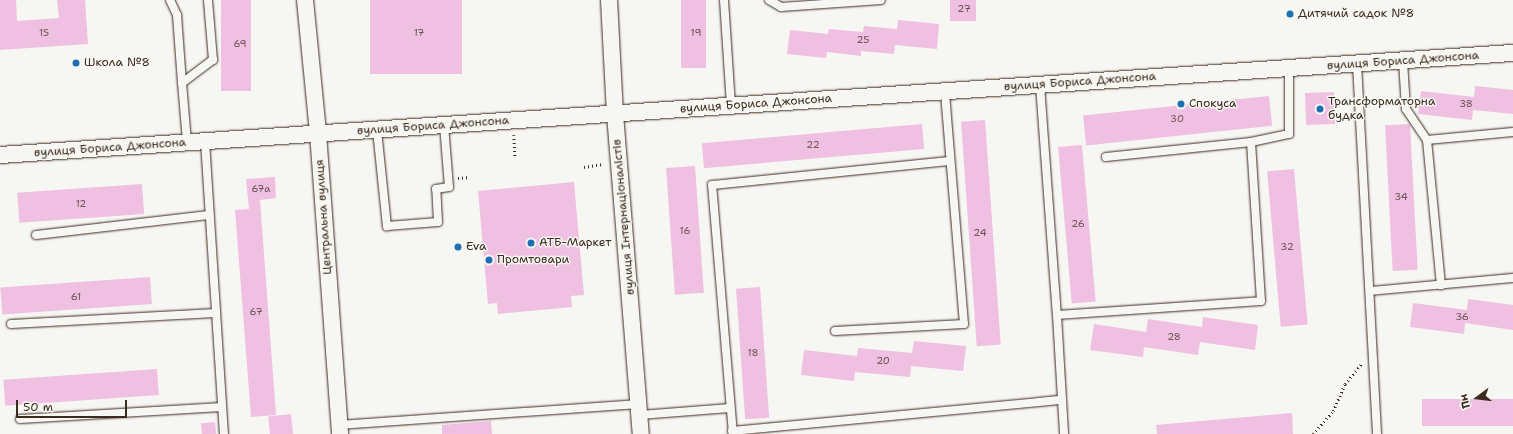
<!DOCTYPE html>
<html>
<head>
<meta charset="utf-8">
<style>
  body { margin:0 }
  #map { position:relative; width:1513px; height:434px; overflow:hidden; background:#f6f6f2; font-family:"Shantell Sans",sans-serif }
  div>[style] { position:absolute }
  .building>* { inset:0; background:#f0c0e2; transform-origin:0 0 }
  .path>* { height:2.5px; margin-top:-1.25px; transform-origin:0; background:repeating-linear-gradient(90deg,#3b2a1e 0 1px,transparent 0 4px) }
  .roads { filter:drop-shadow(0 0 1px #3b2a1e) drop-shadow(0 0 1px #3b2a1e) }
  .service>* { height:8px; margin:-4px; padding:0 4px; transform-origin:4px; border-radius:4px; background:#f6f6f2 }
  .minor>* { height:16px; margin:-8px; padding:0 8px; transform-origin:8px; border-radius:8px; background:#f6f6f2 }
  .dots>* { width:11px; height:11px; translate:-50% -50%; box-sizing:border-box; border:2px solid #f6f6f2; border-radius:50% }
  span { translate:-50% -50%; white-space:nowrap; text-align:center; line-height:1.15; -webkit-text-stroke:3px #f6f6f2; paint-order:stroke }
  .number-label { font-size:10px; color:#68504f }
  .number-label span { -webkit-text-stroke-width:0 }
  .poi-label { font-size:12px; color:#3b2a1e }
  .left { translate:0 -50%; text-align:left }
  .street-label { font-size:12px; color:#3b2a1e }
  .north { position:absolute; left:1457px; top:378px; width:40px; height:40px; -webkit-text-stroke:3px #f6f6f2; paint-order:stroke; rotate:255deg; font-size:11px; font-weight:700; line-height:16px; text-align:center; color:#3b2a1e }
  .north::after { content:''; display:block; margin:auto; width:14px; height:18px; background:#3b2a1e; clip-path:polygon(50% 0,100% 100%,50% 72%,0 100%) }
  .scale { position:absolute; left:16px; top:400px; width:111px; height:18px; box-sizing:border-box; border:2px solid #3b2a1e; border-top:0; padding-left:5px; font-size:12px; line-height:14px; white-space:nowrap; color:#3b2a1e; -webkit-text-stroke:3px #f6f6f2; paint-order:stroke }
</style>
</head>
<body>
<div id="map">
  <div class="building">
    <i style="clip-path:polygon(0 0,16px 0,17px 21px,59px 18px,57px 0,85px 0,88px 44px,0 50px)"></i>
    <i style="left:221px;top:0;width:30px;height:91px"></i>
    <i style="left:370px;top:0;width:92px;height:74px"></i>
    <i style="left:681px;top:0;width:25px;height:68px"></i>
    <i style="left:950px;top:0;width:26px;height:21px"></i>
    <i style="clip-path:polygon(898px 20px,939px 24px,937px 49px,895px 45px,894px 54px,861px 51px,861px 56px,827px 52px,826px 58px,787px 54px,790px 30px,828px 34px,829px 29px,863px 32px,864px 26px,897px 29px)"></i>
    <i style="clip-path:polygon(1475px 86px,1513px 90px,1513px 114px,1473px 110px,1472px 120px,1418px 114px,1421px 91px,1474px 97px)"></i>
    <i style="left:1334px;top:92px;width:32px;height:29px;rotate:88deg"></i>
    <i style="left:1269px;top:96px;width:30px;height:187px;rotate:84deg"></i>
    <i style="left:985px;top:120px;width:225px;height:24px;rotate:86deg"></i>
    <i style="left:922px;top:124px;width:25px;height:221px;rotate:85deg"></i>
    <i style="left:1410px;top:124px;width:146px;height:25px;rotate:87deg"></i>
    <i style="left:1082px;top:145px;width:157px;height:24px;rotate:85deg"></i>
    <i style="left:695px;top:166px;width:127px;height:29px;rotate:86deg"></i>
    <i style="left:1294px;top:169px;width:156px;height:27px;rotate:85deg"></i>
    <i style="clip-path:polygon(275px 177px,276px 198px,260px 200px,276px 415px,251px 417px,235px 210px,249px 209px,246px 179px)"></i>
    <i style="clip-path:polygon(574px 182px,584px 295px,571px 296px,572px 307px,498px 314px,497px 303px,488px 304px,478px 191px)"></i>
    <i style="left:142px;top:184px;width:30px;height:125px;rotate:86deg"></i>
    <i style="left:150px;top:277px;width:27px;height:150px;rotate:86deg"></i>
    <i style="left:760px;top:287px;width:131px;height:24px;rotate:86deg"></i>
    <i style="clip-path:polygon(1468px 299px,1513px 305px,1513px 330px,1465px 323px,1464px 334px,1410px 327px,1413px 303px,1467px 310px)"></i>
    <i style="clip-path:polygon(1203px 317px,1258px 325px,1255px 350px,1200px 342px,1198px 355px,1144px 347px,1143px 357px,1090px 350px,1094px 324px,1146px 332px,1148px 319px,1202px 327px)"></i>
    <i style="clip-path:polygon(914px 341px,966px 346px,963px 371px,911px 366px,910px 377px,855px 372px,854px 381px,801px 375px,804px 350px,857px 356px,858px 348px,912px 353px)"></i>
    <i style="left:157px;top:369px;width:26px;height:154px;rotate:86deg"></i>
    <i style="left:1513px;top:399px;width:27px;height:91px;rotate:90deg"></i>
    <i style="clip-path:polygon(1292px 413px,1293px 434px,1157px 434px,1156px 425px)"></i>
    <i style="left:291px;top:414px;width:20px;height:23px;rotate:84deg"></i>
    <i style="clip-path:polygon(491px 421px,492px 434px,442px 434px,442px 425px)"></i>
    <i style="left:215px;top:422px;width:12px;height:14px;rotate:85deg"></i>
  </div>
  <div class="path">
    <i style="left:514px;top:135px;width:21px;rotate:87deg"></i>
    <i style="left:584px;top:167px;width:20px;rotate:-9deg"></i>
    <i style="left:458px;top:178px;width:12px;rotate:-5deg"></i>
    <i style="left:1313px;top:434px;width:30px;rotate:-49deg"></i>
    <i style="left:1333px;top:411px;width:30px;rotate:-66deg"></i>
    <i style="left:1345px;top:384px;width:27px;rotate:-51deg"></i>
  </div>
  <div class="roads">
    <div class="service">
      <i style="left:170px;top:0;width:17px;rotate:65deg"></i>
      <i style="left:177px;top:15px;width:68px;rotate:85.8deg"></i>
      <i style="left:724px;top:0;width:106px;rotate:86.2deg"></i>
      <i style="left:769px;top:0;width:14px;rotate:30deg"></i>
      <i style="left:781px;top:7px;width:100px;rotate:-4deg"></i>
      <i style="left:1403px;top:61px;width:48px;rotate:86.4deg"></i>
      <i style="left:1406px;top:109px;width:37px;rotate:56deg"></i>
      <i style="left:1427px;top:140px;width:146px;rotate:84.5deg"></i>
      <i style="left:1357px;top:64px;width:371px;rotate:86.9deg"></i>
      <i style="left:1040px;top:85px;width:231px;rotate:85.8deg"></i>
      <i style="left:1057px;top:315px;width:119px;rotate:86.6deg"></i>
      <i style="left:377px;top:130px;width:97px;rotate:84.1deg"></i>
      <i style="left:387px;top:226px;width:51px;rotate:-4.5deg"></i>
      <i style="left:438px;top:222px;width:33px;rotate:-93deg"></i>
      <i style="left:436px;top:189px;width:13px;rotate:-9deg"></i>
      <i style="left:449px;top:187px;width:62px;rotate:-94.6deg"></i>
      <i style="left:1427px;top:140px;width:86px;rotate:-5.3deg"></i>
      <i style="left:205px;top:141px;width:294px;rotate:86.3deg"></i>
      <i style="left:187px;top:142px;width:59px;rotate:-94.8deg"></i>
      <i style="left:182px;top:83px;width:39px;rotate:-37deg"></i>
      <i style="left:213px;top:60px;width:60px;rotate:-94.8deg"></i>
      <i style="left:1106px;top:157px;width:146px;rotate:-5.9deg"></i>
      <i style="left:36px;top:235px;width:174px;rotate:-6.6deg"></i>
      <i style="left:1370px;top:291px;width:144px;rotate:-5.2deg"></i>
      <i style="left:1057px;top:315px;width:204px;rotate:-3.9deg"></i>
      <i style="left:1261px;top:301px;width:159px;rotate:-93.6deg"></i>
      <i style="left:1251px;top:142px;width:39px;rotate:-12deg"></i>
      <i style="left:1289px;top:134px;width:66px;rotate:-90deg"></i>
      <i style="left:11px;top:324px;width:205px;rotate:-3.1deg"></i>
      <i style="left:835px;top:331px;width:129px;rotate:-3.1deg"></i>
      <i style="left:964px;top:324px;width:234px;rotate:-94.7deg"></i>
      <i style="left:640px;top:415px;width:90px;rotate:-4.4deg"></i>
      <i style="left:20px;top:419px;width:202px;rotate:-3.4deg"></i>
      <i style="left:339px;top:425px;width:301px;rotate:-4deg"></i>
      <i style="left:732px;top:431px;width:331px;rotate:-5.4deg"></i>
      <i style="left:733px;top:434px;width:250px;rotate:-94.8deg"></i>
      <i style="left:712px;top:185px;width:239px;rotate:-5.8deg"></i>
    </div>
    <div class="minor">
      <i style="left:305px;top:0;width:134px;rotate:84.4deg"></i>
      <i style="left:318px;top:133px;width:302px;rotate:85.8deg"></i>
      <i style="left:609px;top:0;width:114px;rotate:87deg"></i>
      <i style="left:615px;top:114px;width:321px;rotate:85.4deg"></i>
      <i style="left:0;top:155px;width:1516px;rotate:-3.86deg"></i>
    </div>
  </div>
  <div class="dots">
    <i style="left:1290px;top:14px;background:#1f6fb2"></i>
    <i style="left:76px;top:63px;background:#1f6fb2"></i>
    <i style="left:1181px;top:104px;background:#1f6fb2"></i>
    <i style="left:1320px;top:109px;background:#1f6fb2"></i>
    <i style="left:531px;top:243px;background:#1f6fb2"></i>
    <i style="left:458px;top:247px;background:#1f6fb2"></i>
    <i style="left:489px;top:260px;background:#1f6fb2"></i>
  </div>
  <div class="number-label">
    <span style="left:964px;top:9px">27</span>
    <span style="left:44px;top:33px">15</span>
    <span style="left:419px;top:33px">17</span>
    <span style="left:696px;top:33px">19</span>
    <span style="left:863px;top:40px">25</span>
    <span style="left:240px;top:44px">69</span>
    <span style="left:1466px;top:104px">38</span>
    <span style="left:1177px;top:119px">30</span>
    <span style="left:813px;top:145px">22</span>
    <span style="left:261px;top:189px">67а</span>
    <span style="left:1401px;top:197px">34</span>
    <span style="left:81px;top:204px">12</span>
    <span style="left:1078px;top:224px">26</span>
    <span style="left:685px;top:231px">16</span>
    <span style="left:980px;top:233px">24</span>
    <span style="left:1287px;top:247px">32</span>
    <span style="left:76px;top:297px">61</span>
    <span style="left:256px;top:312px">67</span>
    <span style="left:1462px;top:317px">36</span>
    <span style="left:1174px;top:337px">28</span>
    <span style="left:753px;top:353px">18</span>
    <span style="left:883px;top:361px">20</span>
  </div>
  <div class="poi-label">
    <span class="left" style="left:1298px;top:14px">Дитячий садок №8</span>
    <span class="left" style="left:84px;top:63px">Школа №8</span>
    <span class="left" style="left:1328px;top:109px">Трансформаторна<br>будка</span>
    <span class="left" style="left:1189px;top:104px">Спокуса</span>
    <span class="left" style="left:539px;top:243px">АТБ-Маркет</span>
    <span class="left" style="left:466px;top:247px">Eva</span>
    <span class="left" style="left:497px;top:260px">Промтовари</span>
  </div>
  <div class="street-label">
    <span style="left:1403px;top:61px;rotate:-4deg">вулиця Бориса Джонсона</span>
    <span style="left:1080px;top:82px;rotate:-4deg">вулиця Бориса Джонсона</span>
    <span style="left:756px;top:104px;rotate:-4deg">вулиця Бориса Джонсона</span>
    <span style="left:433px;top:126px;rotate:-4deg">вулиця Бориса Джонсона</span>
    <span style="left:110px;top:148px;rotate:-4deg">вулиця Бориса Джонсона</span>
    <span style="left:324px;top:217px;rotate:-94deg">Центральна вулиця</span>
    <span style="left:624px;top:217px;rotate:-95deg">вулиця Інтернаціоналістів</span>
  </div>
  <div class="north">Пн</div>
  <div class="scale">50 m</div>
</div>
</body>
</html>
